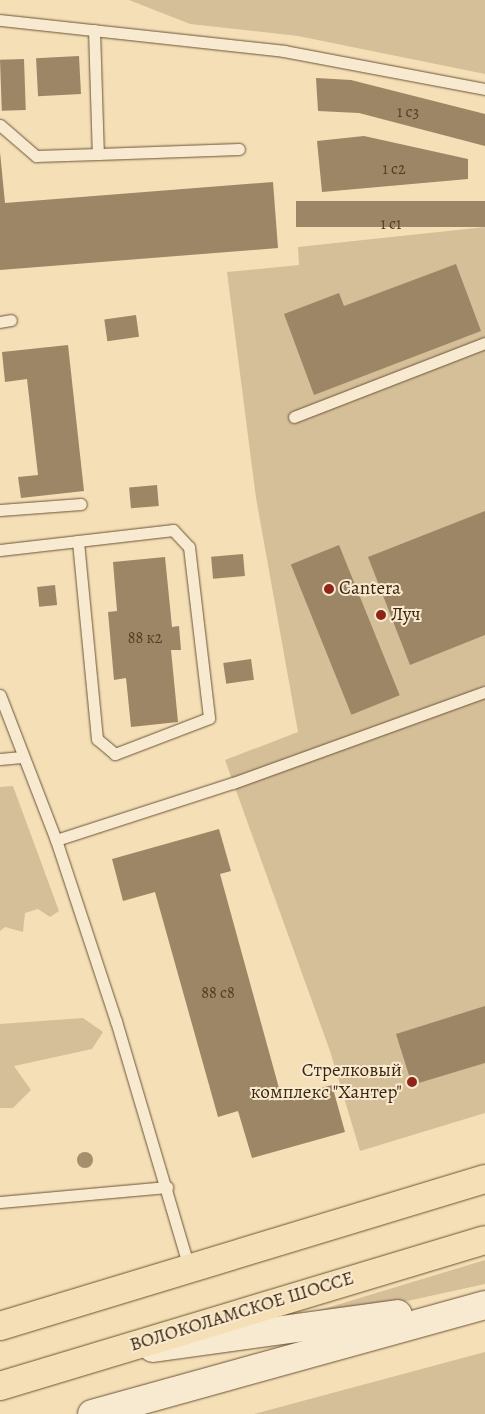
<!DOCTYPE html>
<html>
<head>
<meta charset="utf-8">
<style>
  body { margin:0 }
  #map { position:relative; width:485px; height:1414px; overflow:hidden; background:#f4dfb6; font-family:Alegreya,serif }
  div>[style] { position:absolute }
  .green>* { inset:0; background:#d5bf99 }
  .building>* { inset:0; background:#9c8665; transform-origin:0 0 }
  .roads { filter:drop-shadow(0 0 1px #6b5437) drop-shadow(0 0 1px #6b5437) }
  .lane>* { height:11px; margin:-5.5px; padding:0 5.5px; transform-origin:5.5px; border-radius:5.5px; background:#f8ead0 }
  .secondary>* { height:28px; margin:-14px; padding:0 14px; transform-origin:14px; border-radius:14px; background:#f8ead0 }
  .primary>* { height:28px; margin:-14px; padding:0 14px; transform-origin:14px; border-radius:14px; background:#f4dfb6 }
  .trees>* { width:16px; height:16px; margin:-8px; border-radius:50%; background:#a48e6c }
  .dots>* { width:14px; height:14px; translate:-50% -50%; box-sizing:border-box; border:2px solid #f8ead0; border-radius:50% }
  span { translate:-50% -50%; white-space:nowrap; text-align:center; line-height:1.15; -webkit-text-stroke:4px #f8ead0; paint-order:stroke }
  .number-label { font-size:16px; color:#553d23 }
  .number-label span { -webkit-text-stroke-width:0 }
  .poi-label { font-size:19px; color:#3d250d }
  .left { translate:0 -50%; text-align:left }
  .right { translate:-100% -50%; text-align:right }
  .street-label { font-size:19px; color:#3d250d }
</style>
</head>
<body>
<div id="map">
  <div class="green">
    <i style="clip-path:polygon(129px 0,485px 0,485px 74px,298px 36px,190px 24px)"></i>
    <i style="clip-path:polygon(485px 227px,485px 1113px,360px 1151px,330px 1051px,225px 760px,298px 732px,256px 498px,227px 272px,299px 265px,298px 247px)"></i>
    <i style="clip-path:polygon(13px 786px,59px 911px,50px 917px,38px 909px,25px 913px,23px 932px,5px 927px,0 931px,0 787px)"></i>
    <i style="clip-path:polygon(83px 1018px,103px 1032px,92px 1049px,14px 1066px,31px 1090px,13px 1108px,0 1108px,0 1024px)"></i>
    <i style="clip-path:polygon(485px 1260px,485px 1284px,334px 1317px,307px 1314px)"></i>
    <i style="clip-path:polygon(485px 1352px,485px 1414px,254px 1414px)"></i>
  </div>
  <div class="building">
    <i style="left:79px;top:56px;width:38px;height:43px;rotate:87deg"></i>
    <i style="left:24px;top:59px;width:51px;height:24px;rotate:88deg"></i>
    <i style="clip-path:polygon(316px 78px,351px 80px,485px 114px,485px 146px,359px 113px,318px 111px)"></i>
    <i style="clip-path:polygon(364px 136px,468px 159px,468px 179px,322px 192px,317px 141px)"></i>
    <i style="clip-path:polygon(0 152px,5px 203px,273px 182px,278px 248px,0 270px)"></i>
    <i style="left:485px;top:201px;width:26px;height:189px;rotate:90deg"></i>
    <i style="clip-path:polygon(456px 264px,481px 331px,314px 395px,284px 314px,339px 293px,344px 306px)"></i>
    <i style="left:136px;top:315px;width:22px;height:32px;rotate:82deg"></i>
    <i style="clip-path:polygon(68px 345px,84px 491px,21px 498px,18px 477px,38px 475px,27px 379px,5px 382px,2px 352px)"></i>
    <i style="left:157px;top:485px;width:21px;height:28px;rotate:85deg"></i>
    <i style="clip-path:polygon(485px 511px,485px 635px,410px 665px,368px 557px)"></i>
    <i style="left:339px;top:545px;width:162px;height:52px;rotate:68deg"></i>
    <i style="left:243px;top:554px;width:22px;height:32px;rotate:85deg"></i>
    <i style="clip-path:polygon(165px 557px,172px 627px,179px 626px,181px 650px,171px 650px,178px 722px,131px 727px,126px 678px,114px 680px,108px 612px,117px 611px,113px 562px)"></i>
    <i style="left:55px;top:585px;width:20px;height:18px;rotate:84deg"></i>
    <i style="left:251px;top:659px;width:21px;height:28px;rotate:82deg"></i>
    <i style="clip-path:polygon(219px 829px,231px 871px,220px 874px,282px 1099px,332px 1085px,345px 1132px,252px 1158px,238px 1111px,218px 1117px,155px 892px,123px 901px,112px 859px)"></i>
    <i style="clip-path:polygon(485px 1006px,485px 1063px,412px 1085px,396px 1034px)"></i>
  </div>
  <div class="roads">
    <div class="lane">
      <i style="left:0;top:20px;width:286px;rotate:6.2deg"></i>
      <i style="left:284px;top:51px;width:205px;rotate:10.7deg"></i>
      <i style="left:94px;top:30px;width:124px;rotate:88.2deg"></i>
      <i style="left:98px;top:154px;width:141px;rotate:-2deg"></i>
      <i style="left:0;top:125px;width:48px;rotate:40.7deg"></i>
      <i style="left:36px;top:156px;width:62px;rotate:-1.8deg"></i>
      <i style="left:0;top:322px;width:11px;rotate:-10deg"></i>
      <i style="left:294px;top:417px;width:205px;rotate:-21.2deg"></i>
      <i style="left:0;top:510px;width:81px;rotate:-4.2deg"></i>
      <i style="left:0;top:550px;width:79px;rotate:-6.6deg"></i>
      <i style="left:78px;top:541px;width:96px;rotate:-6.6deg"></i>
      <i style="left:173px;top:530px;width:23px;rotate:47deg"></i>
      <i style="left:189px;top:547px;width:172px;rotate:83.3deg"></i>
      <i style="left:209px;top:718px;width:101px;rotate:159deg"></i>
      <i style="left:115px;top:754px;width:23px;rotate:-140deg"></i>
      <i style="left:97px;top:739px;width:199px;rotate:-95.5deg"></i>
      <i style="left:0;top:695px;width:155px;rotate:68.9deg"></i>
      <i style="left:56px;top:840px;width:191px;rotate:71.7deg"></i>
      <i style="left:116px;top:1021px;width:257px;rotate:73.5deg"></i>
      <i style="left:0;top:759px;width:22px;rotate:-5deg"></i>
      <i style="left:56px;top:840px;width:186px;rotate:-17.9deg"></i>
      <i style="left:233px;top:783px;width:268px;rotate:-19.9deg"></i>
      <i style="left:0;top:1202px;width:168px;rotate:-5.1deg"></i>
    </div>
    <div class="secondary">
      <i style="left:153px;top:1348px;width:247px;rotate:-7.9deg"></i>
      <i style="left:92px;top:1414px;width:408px;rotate:-15.5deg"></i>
    </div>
    <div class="primary">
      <i style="left:0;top:1326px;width:507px;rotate:-16.86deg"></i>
      <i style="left:0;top:1386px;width:506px;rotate:-16.75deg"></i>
    </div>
  </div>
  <div class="trees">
    <i style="left:85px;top:1160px"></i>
  </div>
  <div class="dots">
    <i style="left:329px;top:589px;background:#8f2418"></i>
    <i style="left:381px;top:615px;background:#8f2418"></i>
    <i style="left:412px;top:1082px;background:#8f2418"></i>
  </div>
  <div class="number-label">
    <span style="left:408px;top:112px">1 с3</span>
    <span style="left:394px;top:169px">1 с2</span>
    <span style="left:391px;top:224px">1 с1</span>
    <span style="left:145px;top:638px">88 к2</span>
    <span style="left:218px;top:993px">88 с8</span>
  </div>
  <div class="poi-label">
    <span class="left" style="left:339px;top:589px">Cantera</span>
    <span class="left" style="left:391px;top:615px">Луч</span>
    <span class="right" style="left:402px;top:1082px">Стрелковый<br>комплекс "Хантер"</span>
  </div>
  <div class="street-label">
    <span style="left:242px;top:1312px;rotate:-17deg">ВОЛОКОЛАМСКОЕ ШОССЕ</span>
  </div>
</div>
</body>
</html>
